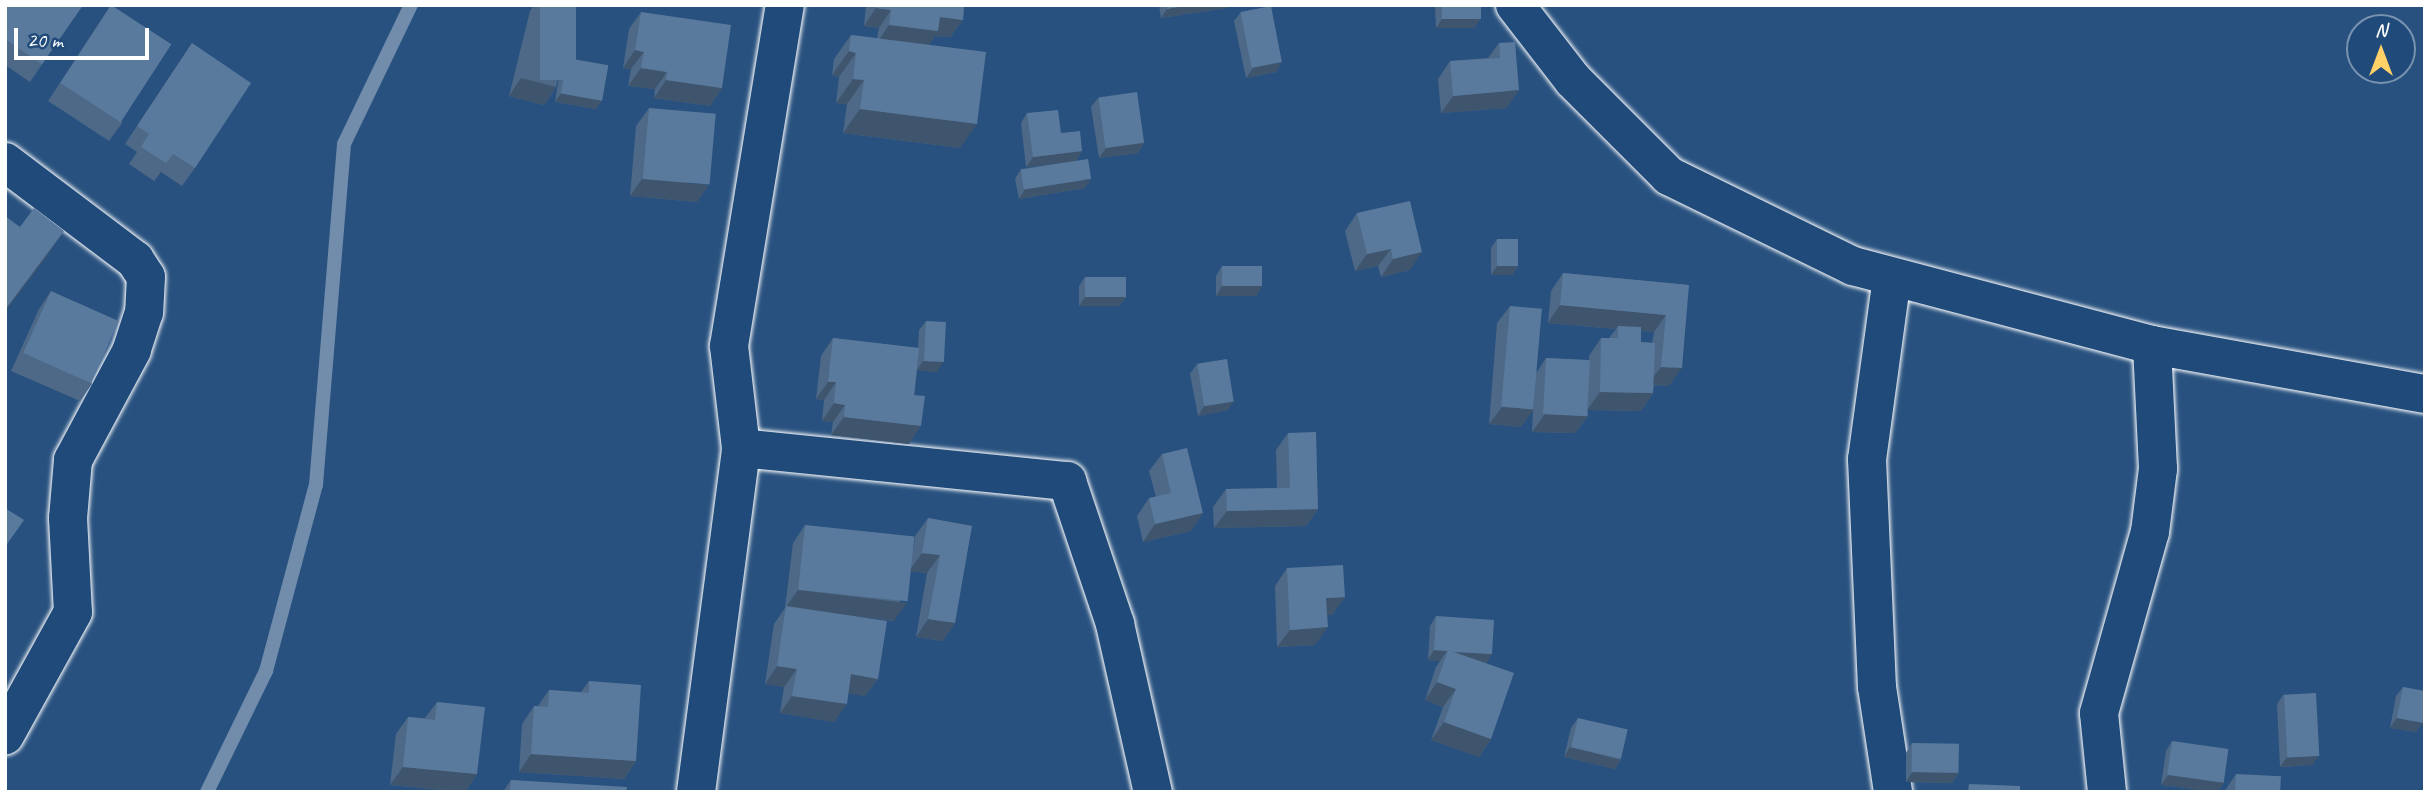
<!DOCTYPE html>
<html>
<head>
<meta charset="utf-8">
<style>
  body { margin:0 }
  #map { position:relative; width:2430px; height:797px; overflow:hidden; background:#28517f; font-family:Caveat,sans-serif }
  div>[style] { position:absolute }
  [style*='--x'] { left:calc(var(--x)*1px); top:calc(var(--y)*1px); width:calc(var(--w)*1px); rotate:calc(var(--a)*1deg) }
  .stream>* { height:14px; margin:-7px; padding:0 7px; transform-origin:7px; border-radius:7px; background:#718dab }
  .roads { filter:drop-shadow(0 0 2px #fff) drop-shadow(0 0 2px #fff) }
  .minor>* { height:38px; margin:-19px; padding:0 19px; transform-origin:19px; border-radius:19px; background:#1f4a7a }
  .wall>* { inset:0; background:#4d6987 }
  .shaded-wall>* { inset:0; background:#3f556e }
  .building>* { inset:0; background:#5a7a9d; transform-origin:0 0 }
  span { translate:-50% -50%; white-space:nowrap; text-align:center; line-height:1.15; -webkit-text-stroke:5px #1f4a7a; paint-order:stroke }
  .frame { position:absolute; inset:0; border:7px solid #fff; pointer-events:none }
  .north { position:absolute; left:2346px; top:14px; width:70px; height:70px; box-sizing:border-box; background:#1f4a7a; border:2px solid #7992af; border-radius:50%; rotate:0deg; font-size:19px; font-weight:700; line-height:28px; text-align:center; color:#fff }
  .north::after { content:''; display:block; margin:auto; width:24px; height:32px; background:#ffd166; clip-path:polygon(50% 0,100% 100%,50% 72%,0 100%) }
  .scale { position:absolute; left:14px; top:28px; width:135px; height:32px; box-sizing:border-box; border:4px solid #fff; border-top:0; padding-left:9px; font-size:21px; line-height:24px; white-space:nowrap; color:#fff; -webkit-text-stroke:5px #1f4a7a; paint-order:stroke }
</style>
</head>
<body>
<div id="map">
  <div class="stream">
    <div style="--x:207;--y:792;--w:135;--a:-64"></div>
    <div style="--x:266;--y:671;--w:193;--a:-75"></div>
    <div style="--x:316;--y:485;--w:342;--a:-85.3"></div>
    <div style="--x:344;--y:144;--w:154;--a:-64.3"></div>
  </div>
  <div class="roads">
    <div class="minor">
      <div style="--x:1515;--y:5;--w:95;--a:52.3"></div>
      <div style="--x:1573;--y:80;--w:136;--a:45"></div>
      <div style="--x:1669;--y:176;--w:205;--a:26.1"></div>
      <div style="--x:1853;--y:266;--w:309;--a:14.8"></div>
      <div style="--x:2152;--y:345;--w:277;--a:10.2"></div>
      <div style="--x:5;--y:162;--w:163;--a:37"></div>
      <div style="--x:135;--y:260;--w:20;--a:57"></div>
      <div style="--x:146;--y:277;--w:35;--a:93"></div>
      <div style="--x:144;--y:312;--w:40;--a:108"></div>
      <div style="--x:132;--y:350;--w:125;--a:118.2"></div>
      <div style="--x:73;--y:460;--w:58;--a:94.9"></div>
      <div style="--x:68;--y:518;--w:94;--a:87"></div>
      <div style="--x:73;--y:612;--w:141;--a:118.9"></div>
      <div style="--x:1892;--y:277;--w:184;--a:97.8"></div>
      <div style="--x:1867;--y:459;--w:228;--a:87.5"></div>
      <div style="--x:1877;--y:687;--w:106;--a:81.3"></div>
      <div style="--x:741;--y:448;--w:328;--a:5.8"></div>
      <div style="--x:1067;--y:481;--w:151;--a:71.4"></div>
      <div style="--x:1115;--y:624;--w:172;--a:77.3"></div>
      <div style="--x:696;--y:792;--w:347;--a:-82.5"></div>
      <div style="--x:741;--y:448;--w:103;--a:-96.7"></div>
      <div style="--x:729;--y:346;--w:346;--a:-80.7"></div>
      <div style="--x:2107;--y:792;--w:79;--a:-95.8"></div>
      <div style="--x:2099;--y:713;--w:188;--a:-74.3"></div>
      <div style="--x:2150;--y:532;--w:64;--a:-82.8"></div>
      <div style="--x:2158;--y:469;--w:124;--a:-92.8"></div>
    </div>
  </div>
  <div class="wall">
    <div style="clip-path:polygon(5px 5px,83px 5px,30px 82px,5px 65px)"></div>
    <div style="clip-path:polygon(111px 5px,122px 123px,109px 141px,48px 101px)"></div>
    <div style="clip-path:polygon(534px 5px,576px 5px,561px 67px,567px 58px,602px 100px,596px 109px,555px 102px,560px 70px,556px 87px,544px 105px,509px 96px,530px 11px)"></div>
    <div style="clip-path:polygon(866px 5px,964px 5px,963px 20px,950px 37px,935px 36px,928px 45px,960px 148px,843px 133px,847px 104px,836px 103px,839px 77px,832px 75px,834px 59px,851px 35px,877px 38px,879px 28px,864px 26px)"></div>
    <div style="clip-path:polygon(1159px 5px,1228px 5px,1227px 8px,1161px 18px)"></div>
    <div style="clip-path:polygon(1435px 5px,1481px 5px,1481px 18px,1474px 28px,1436px 28px)"></div>
    <div style="clip-path:polygon(641px 12px,722px 88px,710px 106px,654px 98px,655px 89px,628px 86px,631px 69px,623px 68px,629px 29px)"></div>
    <div style="clip-path:polygon(1241px 12px,1276px 72px,1246px 78px,1234px 21px)"></div>
    <div style="clip-path:polygon(192px 43px,195px 168px,182px 186px,161px 172px,154px 181px,129px 164px,137px 152px,125px 144px)"></div>
    <div style="clip-path:polygon(1499px 43px,1507px 108px,1441px 113px,1438px 79px,1450px 61px,1488px 58px)"></div>
    <div style="clip-path:polygon(1098px 98px,1144px 143px,1138px 153px,1099px 158px,1091px 107px)"></div>
    <div style="clip-path:polygon(649px 108px,697px 202px,630px 196px,636px 126px)"></div>
    <div style="clip-path:polygon(1027px 113px,1061px 133px,1082px 151px,1076px 161px,1085px 188px,1019px 199px,1015px 179px,1021px 169px,1072px 161px,1026px 167px,1021px 123px)"></div>
    <div style="clip-path:polygon(1357px 213px,1410px 270px,1381px 277px,1378px 266px,1355px 271px,1345px 231px)"></div>
    <div style="clip-path:polygon(1497px 239px,1518px 266px,1512px 275px,1491px 275px,1491px 248px)"></div>
    <div style="clip-path:polygon(1222px 266px,1262px 286px,1256px 296px,1216px 296px,1216px 276px)"></div>
    <div style="clip-path:polygon(evenodd,1563px 273px,1689px 285px,1669px 386px,1654px 385px,1653px 393px,1641px 411px,1588px 410px,1588px 416px,1575px 433px,1532px 432px,1533px 410px,1521px 427px,1489px 424px,1497px 323px,1510px 306px,1537px 372px,1546px 358px,1589px 360px,1589px 356px,1601px 338px,1609px 338px,1616px 329px,1548px 323px,1551px 291px,1563px 273px,1641px 331px,1654px 332px,1652px 343px,1641px 342px,1641px 331px)"></div>
    <div style="clip-path:polygon(1085px 277px,1126px 297px,1119px 306px,1079px 306px,1079px 286px)"></div>
    <div style="clip-path:polygon(51px 291px,92px 384px,80px 401px,11px 371px,39px 309px)"></div>
    <div style="clip-path:polygon(926px 321px,937px 372px,917px 370px,909px 444px,831px 435px,833px 422px,822px 421px,824px 400px,816px 399px,821px 356px,833px 338px,918px 348px,919px 330px)"></div>
    <div style="clip-path:polygon(1197px 364px,1228px 410px,1198px 416px,1190px 374px)"></div>
    <div style="clip-path:polygon(1288px 433px,1318px 509px,1306px 526px,1214px 528px,1213px 507px,1226px 489px,1277px 488px,1276px 450px)"></div>
    <div style="clip-path:polygon(1162px 454px,1191px 531px,1143px 542px,1137px 516px,1149px 498px,1156px 497px,1149px 471px)"></div>
    <div style="clip-path:polygon(928px 518px,972px 526px,943px 641px,916px 637px,927px 573px,910px 571px,894px 621px,856px 616px,878px 679px,865px 696px,848px 693px,834px 722px,780px 713px,784px 687px,765px 684px,774px 624px,785px 608px,793px 543px,805px 525px,913px 551px,915px 536px)"></div>
    <div style="clip-path:polygon(1287px 568px,1345px 597px,1332px 615px,1327px 615px,1315px 645px,1277px 647px,1275px 586px)"></div>
    <div style="clip-path:polygon(1436px 616px,1492px 654px,1486px 663px,1491px 739px,1479px 757px,1431px 740px,1443px 707px,1425px 700px,1436px 667px,1440px 661px,1428px 660px,1430px 626px)"></div>
    <div style="clip-path:polygon(589px 681px,636px 761px,624px 779px,519px 772px,522px 724px,534px 706px,538px 706px,549px 690px,581px 692px)"></div>
    <div style="clip-path:polygon(2403px 687px,2416px 732px,2390px 728px,2396px 696px)"></div>
    <div style="clip-path:polygon(2284px 694px,2312px 765px,2280px 767px,2277px 704px)"></div>
    <div style="clip-path:polygon(437px 702px,477px 774px,465px 792px,390px 785px,396px 734px,408px 717px,425px 718px)"></div>
    <div style="clip-path:polygon(1578px 718px,1621px 760px,1615px 769px,1564px 757px,1571px 728px)"></div>
    <div style="clip-path:polygon(2172px 741px,2224px 783px,2217px 792px,2161px 785px,2166px 751px)"></div>
    <div style="clip-path:polygon(1912px 743px,1959px 773px,1952px 783px,1906px 782px,1906px 753px)"></div>
    <div style="clip-path:polygon(2236px 774px,2280px 792px,2224px 792px)"></div>
    <div style="clip-path:polygon(511px 780px,626px 792px,503px 792px)"></div>
  </div>
  <div class="shaded-wall">
    <div style="clip-path:polygon(1189px 5px,1228px 5px,1227px 8px,1161px 18px,1167px 9px)"></div>
    <div style="clip-path:polygon(876px 8px,891px 10px,879px 28px,864px 26px)"></div>
    <div style="clip-path:polygon(940px 17px,963px 20px,950px 37px,935px 36px,926px 49px,877px 43px,889px 25px)"></div>
    <div style="clip-path:polygon(1481px 18px,1474px 28px,1436px 28px,1442px 19px)"></div>
    <div style="clip-path:polygon(635px 50px,644px 52px,631px 69px,623px 68px)"></div>
    <div style="clip-path:polygon(849px 51px,856px 53px,839px 77px,832px 75px)"></div>
    <div style="clip-path:polygon(1282px 62px,1276px 72px,1246px 78px,1253px 68px)"></div>
    <div style="clip-path:polygon(641px 68px,667px 72px,655px 89px,628px 86px)"></div>
    <div style="clip-path:polygon(521px 78px,556px 87px,544px 105px,509px 96px)"></div>
    <div style="clip-path:polygon(853px 79px,864px 80px,847px 104px,836px 103px)"></div>
    <div style="clip-path:polygon(666px 80px,722px 88px,710px 106px,654px 98px)"></div>
    <div style="clip-path:polygon(1519px 90px,1507px 108px,1441px 113px,1453px 96px)"></div>
    <div style="clip-path:polygon(561px 93px,602px 100px,596px 109px,555px 102px)"></div>
    <div style="clip-path:polygon(860px 109px,977px 124px,960px 148px,843px 133px)"></div>
    <div style="clip-path:polygon(1144px 143px,1138px 153px,1099px 158px,1106px 148px)"></div>
    <div style="clip-path:polygon(1082px 151px,1076px 161px,1026px 167px,1033px 157px)"></div>
    <div style="clip-path:polygon(642px 179px,709px 185px,697px 202px,630px 196px)"></div>
    <div style="clip-path:polygon(1091px 179px,1085px 188px,1019px 199px,1025px 189px)"></div>
    <div style="clip-path:polygon(64px 231px,48px 255px,5px 312px,5px 310px)"></div>
    <div style="clip-path:polygon(1391px 249px,1378px 266px,1355px 271px,1367px 254px)"></div>
    <div style="clip-path:polygon(1422px 252px,1410px 270px,1381px 277px,1393px 259px)"></div>
    <div style="clip-path:polygon(1497px 266px,1518px 266px,1512px 275px,1491px 275px)"></div>
    <div style="clip-path:polygon(1222px 286px,1262px 286px,1256px 296px,1216px 296px)"></div>
    <div style="clip-path:polygon(1085px 297px,1126px 297px,1119px 306px,1079px 306px)"></div>
    <div style="clip-path:polygon(1560px 305px,1666px 315px,1654px 332px,1618px 329px,1618px 326px,1616px 329px,1548px 323px)"></div>
    <div style="clip-path:polygon(923px 361px,943px 362px,937px 372px,917px 370px)"></div>
    <div style="clip-path:polygon(1661px 367px,1682px 368px,1669px 386px,1648px 384px)"></div>
    <div style="clip-path:polygon(828px 382px,836px 382px,824px 400px,816px 399px)"></div>
    <div style="clip-path:polygon(1600px 392px,1653px 393px,1641px 411px,1587px 410px)"></div>
    <div style="clip-path:polygon(1234px 401px,1228px 410px,1198px 416px,1204px 406px)"></div>
    <div style="clip-path:polygon(834px 403px,845px 405px,833px 422px,822px 421px)"></div>
    <div style="clip-path:polygon(1502px 407px,1534px 409px,1521px 427px,1489px 424px)"></div>
    <div style="clip-path:polygon(1545px 414px,1588px 416px,1575px 433px,1532px 432px)"></div>
    <div style="clip-path:polygon(844px 417px,921px 426px,909px 444px,831px 435px)"></div>
    <div style="clip-path:polygon(1318px 509px,1306px 526px,1214px 528px,1227px 511px)"></div>
    <div style="clip-path:polygon(1203px 513px,1191px 531px,1143px 542px,1155px 524px)"></div>
    <div style="clip-path:polygon(922px 553px,940px 555px,927px 573px,909px 571px)"></div>
    <div style="clip-path:polygon(798px 590px,907px 603px,894px 621px,785px 608px)"></div>
    <div style="clip-path:polygon(1345px 597px,1332px 615px,1314px 615px,1326px 598px)"></div>
    <div style="clip-path:polygon(928px 619px,955px 623px,943px 641px,916px 637px)"></div>
    <div style="clip-path:polygon(1328px 627px,1315px 645px,1277px 647px,1290px 630px)"></div>
    <div style="clip-path:polygon(1434px 650px,1447px 651px,1440px 661px,1428px 660px)"></div>
    <div style="clip-path:polygon(1448px 651px,1492px 654px,1486px 664px)"></div>
    <div style="clip-path:polygon(777px 666px,797px 669px,784px 687px,765px 684px)"></div>
    <div style="clip-path:polygon(851px 674px,878px 679px,865px 696px,839px 692px)"></div>
    <div style="clip-path:polygon(1437px 682px,1456px 689px,1443px 707px,1425px 700px)"></div>
    <div style="clip-path:polygon(792px 696px,847px 704px,834px 722px,780px 713px)"></div>
    <div style="clip-path:polygon(2397px 718px,2423px 723px,2416px 732px,2390px 728px)"></div>
    <div style="clip-path:polygon(1444px 722px,1491px 739px,1479px 757px,1431px 740px)"></div>
    <div style="clip-path:polygon(1570px 747px,1621px 760px,1615px 769px,1564px 757px)"></div>
    <div style="clip-path:polygon(531px 754px,636px 761px,624px 779px,519px 772px)"></div>
    <div style="clip-path:polygon(2319px 756px,2312px 765px,2280px 767px,2287px 757px)"></div>
    <div style="clip-path:polygon(403px 767px,477px 774px,465px 792px,390px 785px)"></div>
    <div style="clip-path:polygon(1912px 772px,1959px 773px,1952px 783px,1906px 782px)"></div>
    <div style="clip-path:polygon(2168px 775px,2224px 783px,2217px 792px,2161px 785px)"></div>
  </div>
  <div class="building">
    <div style="clip-path:polygon(6px 5px,83px 5px,42px 64px,5px 39px)"></div>
    <div style="left:111px;top:5px;width:72px;height:93px;rotate:33deg"></div>
    <div style="left:540px;top:5px;width:36px;height:75px"></div>
    <div style="clip-path:polygon(877px 5px,964px 5px,963px 20px,940px 17px,938px 31px,889px 25px,891px 10px,876px 8px)"></div>
    <div style="clip-path:polygon(1167px 5px,1189px 5px,1167px 9px)"></div>
    <div style="left:1442px;top:5px;width:39px;height:14px"></div>
    <div style="left:1271px;top:6px;width:57px;height:31px;rotate:79deg"></div>
    <div style="clip-path:polygon(641px 12px,731px 25px,722px 88px,666px 80px,667px 72px,641px 68px,644px 52px,635px 50px)"></div>
    <div style="clip-path:polygon(851px 35px,986px 52px,977px 124px,860px 109px,864px 80px,853px 79px,856px 53px,849px 51px)"></div>
    <div style="clip-path:polygon(1515px 42px,1519px 90px,1453px 96px,1450px 61px,1500px 58px,1499px 43px)"></div>
    <div style="clip-path:polygon(192px 43px,251px 83px,195px 168px,173px 154px,166px 163px,141px 147px,149px 134px,137px 126px)"></div>
    <div style="left:567px;top:58px;width:42px;height:36px;rotate:10deg"></div>
    <div style="left:1137px;top:92px;width:51px;height:39px;rotate:82deg"></div>
    <div style="left:649px;top:108px;width:67px;height:71px;rotate:5deg"></div>
    <div style="clip-path:polygon(1058px 110px,1061px 133px,1080px 131px,1082px 151px,1033px 157px,1027px 113px)"></div>
    <div style="left:1088px;top:159px;width:20px;height:68px;rotate:81deg"></div>
    <div style="clip-path:polygon(1410px 201px,1422px 252px,1393px 259px,1391px 249px,1367px 254px,1357px 213px)"></div>
    <div style="clip-path:polygon(34px 208px,64px 231px,5px 310px,5px 216px,20px 227px)"></div>
    <div style="left:1497px;top:239px;width:21px;height:27px"></div>
    <div style="left:1222px;top:266px;width:40px;height:20px"></div>
    <div style="clip-path:polygon(1563px 273px,1689px 285px,1682px 368px,1661px 367px,1666px 315px,1560px 305px)"></div>
    <div style="left:1085px;top:277px;width:41px;height:20px"></div>
    <div style="left:51px;top:291px;width:74px;height:68px;rotate:24deg"></div>
    <div style="left:1510px;top:306px;width:32px;height:101px;rotate:5deg"></div>
    <div style="left:926px;top:321px;width:20px;height:40px;rotate:3deg"></div>
    <div style="clip-path:polygon(1618px 326px,1641px 327px,1641px 342px,1655px 343px,1653px 393px,1600px 392px,1601px 338px,1618px 338px)"></div>
    <div style="clip-path:polygon(833px 338px,919px 348px,914px 395px,925px 396px,921px 426px,844px 417px,845px 405px,834px 403px,836px 382px,828px 382px)"></div>
    <div style="left:1546px;top:358px;width:44px;height:56px;rotate:3deg"></div>
    <div style="left:1227px;top:359px;width:43px;height:30px;rotate:81deg"></div>
    <div style="clip-path:polygon(1316px 432px,1318px 509px,1227px 511px,1226px 489px,1290px 488px,1288px 433px)"></div>
    <div style="clip-path:polygon(1187px 448px,1203px 513px,1155px 524px,1149px 498px,1171px 493px,1162px 454px)"></div>
    <div style="clip-path:polygon(5px 508px,24px 520px,5px 547px)"></div>
    <div style="clip-path:polygon(928px 518px,972px 526px,955px 623px,928px 619px,940px 555px,922px 553px)"></div>
    <div style="left:805px;top:525px;width:110px;height:65px;rotate:6deg"></div>
    <div style="clip-path:polygon(1343px 565px,1345px 597px,1326px 598px,1328px 627px,1290px 630px,1287px 568px)"></div>
    <div style="clip-path:polygon(786px 606px,887px 621px,878px 679px,851px 674px,847px 704px,792px 696px,797px 669px,777px 666px)"></div>
    <div style="clip-path:polygon(1436px 616px,1494px 620px,1492px 654px,1454px 652px,1448px 650px,1448px 651px,1434px 650px)"></div>
    <div style="clip-path:polygon(1448px 650px,1514px 673px,1491px 739px,1444px 722px,1456px 689px,1437px 682px)"></div>
    <div style="clip-path:polygon(589px 681px,641px 685px,636px 761px,531px 754px,534px 706px,548px 707px,549px 690px,589px 693px)"></div>
    <div style="clip-path:polygon(2403px 687px,2425px 691px,2425px 712px,2423px 723px,2397px 718px)"></div>
    <div style="left:2316px;top:693px;width:63px;height:32px;rotate:87deg"></div>
    <div style="clip-path:polygon(437px 702px,485px 707px,477px 774px,403px 767px,408px 717px,435px 720px)"></div>
    <div style="left:1578px;top:718px;width:51px;height:30px;rotate:13deg"></div>
    <div style="left:2172px;top:741px;width:57px;height:34px;rotate:8deg"></div>
    <div style="left:1912px;top:743px;width:47px;height:29px;rotate:1deg"></div>
    <div style="left:2236px;top:774px;width:45px;height:18px;rotate:3deg"></div>
    <div style="clip-path:polygon(511px 780px,627px 787px,626px 792px,510px 792px)"></div>
    <div style="clip-path:polygon(1969px 784px,2020px 786px,2020px 792px,1968px 792px)"></div>
  </div>
  <div class="frame"></div>
  <div class="north">N</div>
  <div class="scale">20 m</div>
</div>
</body>
</html>
